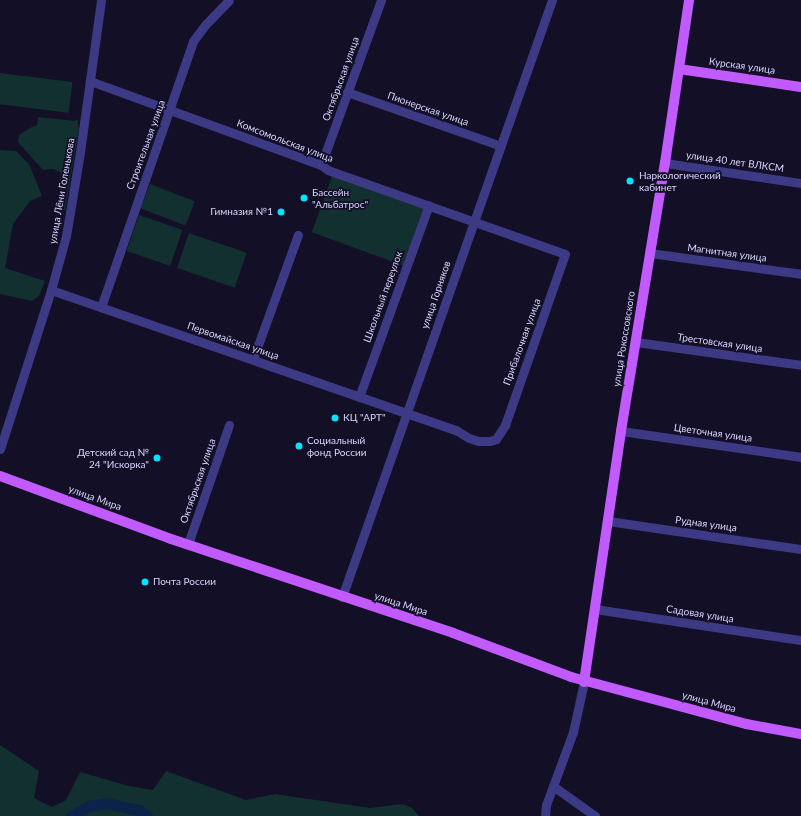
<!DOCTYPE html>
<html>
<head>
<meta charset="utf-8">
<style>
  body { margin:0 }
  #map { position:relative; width:801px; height:816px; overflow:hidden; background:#130f26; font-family:Lato,sans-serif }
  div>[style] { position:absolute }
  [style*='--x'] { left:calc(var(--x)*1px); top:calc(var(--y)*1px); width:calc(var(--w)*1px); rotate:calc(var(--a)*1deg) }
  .green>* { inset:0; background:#12302f; transform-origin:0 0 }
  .river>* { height:11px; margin:-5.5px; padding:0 5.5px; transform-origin:5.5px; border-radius:5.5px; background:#0c2248 }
  .minor>* { height:9px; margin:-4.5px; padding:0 4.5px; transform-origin:4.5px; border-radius:4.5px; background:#3d3a85 }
  .major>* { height:10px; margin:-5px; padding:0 5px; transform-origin:5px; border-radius:5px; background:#c25bff }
  .dots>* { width:11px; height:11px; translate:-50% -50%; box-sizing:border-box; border:2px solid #130f26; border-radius:50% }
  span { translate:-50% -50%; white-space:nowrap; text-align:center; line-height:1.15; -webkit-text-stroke:3.5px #130f26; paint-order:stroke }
  .street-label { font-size:10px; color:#d9d4ff }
  .poi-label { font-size:10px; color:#d9d4ff }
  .left { translate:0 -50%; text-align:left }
  .right { translate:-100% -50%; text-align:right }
</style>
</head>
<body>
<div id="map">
  <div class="green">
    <div style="left:0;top:73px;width:73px;height:31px;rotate:7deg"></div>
    <div style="clip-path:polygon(38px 117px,75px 121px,77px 119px,79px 128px,65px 210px,62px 210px,58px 200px,61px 173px,53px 169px,43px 170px,18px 142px,19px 135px,30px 128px,37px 125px)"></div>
    <div style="clip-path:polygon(0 150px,16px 151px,29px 164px,42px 196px,30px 201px,13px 224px,5px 268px,45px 281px,39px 296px,32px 301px,0 294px)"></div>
    <div style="left:333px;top:174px;width:97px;height:62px;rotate:20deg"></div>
    <div style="left:150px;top:184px;width:48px;height:26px;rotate:21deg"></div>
    <div style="left:139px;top:215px;width:46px;height:38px;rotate:19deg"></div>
    <div style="left:189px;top:233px;width:61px;height:37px;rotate:19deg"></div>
    <div style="clip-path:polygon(0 745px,39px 771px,34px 798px,52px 807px,66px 800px,80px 772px,129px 786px,153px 790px,166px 771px,246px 800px,275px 794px,370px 808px,402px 804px,412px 808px,419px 816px,0 816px)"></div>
  </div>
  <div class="river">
    <div style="--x:71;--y:816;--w:21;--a:-29"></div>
    <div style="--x:89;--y:806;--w:17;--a:-10"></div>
    <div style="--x:106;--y:803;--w:34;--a:12"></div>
    <div style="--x:139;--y:810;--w:10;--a:37"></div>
  </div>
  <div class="minor">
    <div style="--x:347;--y:92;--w:163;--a:19.3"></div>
    <div style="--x:665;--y:163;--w:137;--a:8.4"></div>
    <div style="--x:321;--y:165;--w:176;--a:-70"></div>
    <div style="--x:650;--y:253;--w:152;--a:7.9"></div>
    <div style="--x:51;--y:290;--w:429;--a:19.1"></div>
    <div style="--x:456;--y:430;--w:15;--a:32"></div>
    <div style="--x:469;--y:438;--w:9;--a:18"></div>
    <div style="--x:478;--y:441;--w:12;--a:0"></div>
    <div style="--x:490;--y:441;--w:6;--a:-18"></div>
    <div style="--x:496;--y:439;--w:17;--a:-57"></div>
    <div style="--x:505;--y:425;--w:181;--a:-70.7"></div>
    <div style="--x:565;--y:254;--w:251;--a:-160.5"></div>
    <div style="--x:328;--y:170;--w:9;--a:-144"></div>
    <div style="--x:321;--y:165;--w:246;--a:-160"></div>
    <div style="--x:101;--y:307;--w:281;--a:-70.9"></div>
    <div style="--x:193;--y:41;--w:21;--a:-53"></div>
    <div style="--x:206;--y:24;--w:33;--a:-46"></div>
    <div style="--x:636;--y:342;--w:167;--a:7.9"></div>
    <div style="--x:253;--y:359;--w:132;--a:-70.1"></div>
    <div style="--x:359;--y:397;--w:204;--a:-70"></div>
    <div style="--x:621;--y:431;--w:182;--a:8.2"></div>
    <div style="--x:0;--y:449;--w:167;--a:-72.2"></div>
    <div style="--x:51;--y:290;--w:56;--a:-74.5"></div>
    <div style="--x:66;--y:236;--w:85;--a:-80.5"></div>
    <div style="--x:80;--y:152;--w:153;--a:-82.1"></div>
    <div style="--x:608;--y:521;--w:195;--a:8.3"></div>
    <div style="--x:188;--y:544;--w:126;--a:-71"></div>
    <div style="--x:342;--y:597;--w:633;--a:-70.62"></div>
    <div style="--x:595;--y:609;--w:208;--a:8.6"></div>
    <div style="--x:553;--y:786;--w:52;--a:35.5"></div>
    <div style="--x:545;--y:816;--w:11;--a:-85"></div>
    <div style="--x:546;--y:805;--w:78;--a:-69.7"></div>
    <div style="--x:573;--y:732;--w:51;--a:-77.6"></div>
  </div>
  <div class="major">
    <div style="--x:679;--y:69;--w:123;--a:8.4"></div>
    <div style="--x:0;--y:476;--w:182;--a:20.2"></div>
    <div style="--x:171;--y:539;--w:297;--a:18.4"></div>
    <div style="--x:453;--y:633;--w:126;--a:20.4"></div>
    <div style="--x:571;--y:677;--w:181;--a:15"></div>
    <div style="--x:746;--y:724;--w:56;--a:10.3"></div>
    <div style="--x:584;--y:682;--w:254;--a:-81.6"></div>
    <div style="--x:621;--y:431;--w:272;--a:-80.7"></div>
    <div style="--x:665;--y:163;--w:165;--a:-81.6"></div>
  </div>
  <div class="dots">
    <div style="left:630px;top:181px;background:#00e5ff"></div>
    <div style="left:304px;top:198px;background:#00e5ff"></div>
    <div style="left:281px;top:212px;background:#00e5ff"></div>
    <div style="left:335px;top:418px;background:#00e5ff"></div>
    <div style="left:299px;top:446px;background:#00e5ff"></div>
    <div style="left:157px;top:458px;background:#00e5ff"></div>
    <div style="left:145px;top:582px;background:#00e5ff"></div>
  </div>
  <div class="street-label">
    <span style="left:742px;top:66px;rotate:8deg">Курская улица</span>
    <span style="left:341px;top:79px;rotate:-70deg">Октябрьская улица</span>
    <span style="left:428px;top:109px;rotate:19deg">Пионерская улица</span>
    <span style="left:285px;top:141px;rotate:21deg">Комсомольская улица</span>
    <span style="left:146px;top:145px;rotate:-70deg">Строительная улица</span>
    <span style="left:735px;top:162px;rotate:8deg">улица 40 лет ВЛКСМ</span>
    <span style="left:62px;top:191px;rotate:-80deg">улица Лёни Голенькова</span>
    <span style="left:727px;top:253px;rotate:8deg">Магнитная улица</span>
    <span style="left:436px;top:295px;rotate:-71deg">улица Горняков</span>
    <span style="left:383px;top:297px;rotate:-70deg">Школьный переулок</span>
    <span style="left:624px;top:339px;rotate:-81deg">улица Рокоссовского</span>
    <span style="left:233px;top:341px;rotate:19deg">Первомайская улица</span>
    <span style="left:522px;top:342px;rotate:-70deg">Прибалочная улица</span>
    <span style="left:720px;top:343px;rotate:8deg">Трестовская улица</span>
    <span style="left:713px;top:433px;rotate:8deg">Цветочная улица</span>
    <span style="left:198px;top:481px;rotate:-71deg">Октябрьская улица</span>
    <span style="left:95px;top:498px;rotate:20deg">улица Мира</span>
    <span style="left:706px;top:524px;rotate:8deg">Рудная улица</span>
    <span style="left:401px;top:604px;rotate:18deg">улица Мира</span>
    <span style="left:700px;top:614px;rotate:9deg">Садовая улица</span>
    <span style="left:709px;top:702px;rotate:15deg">улица Мира</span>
  </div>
  <div class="poi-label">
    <span class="left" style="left:639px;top:181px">Наркологический<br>кабинет</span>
    <span class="left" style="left:312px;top:198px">Бассейн<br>"Альбатрос"</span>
    <span class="right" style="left:273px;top:212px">Гимназия №1</span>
    <span class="left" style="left:343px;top:418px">КЦ "АРТ"</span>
    <span class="left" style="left:307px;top:446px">Социальный<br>фонд России</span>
    <span class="right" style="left:149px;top:458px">Детский сад №<br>24 "Искорка"</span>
    <span class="left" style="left:153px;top:582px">Почта России</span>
  </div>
</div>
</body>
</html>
